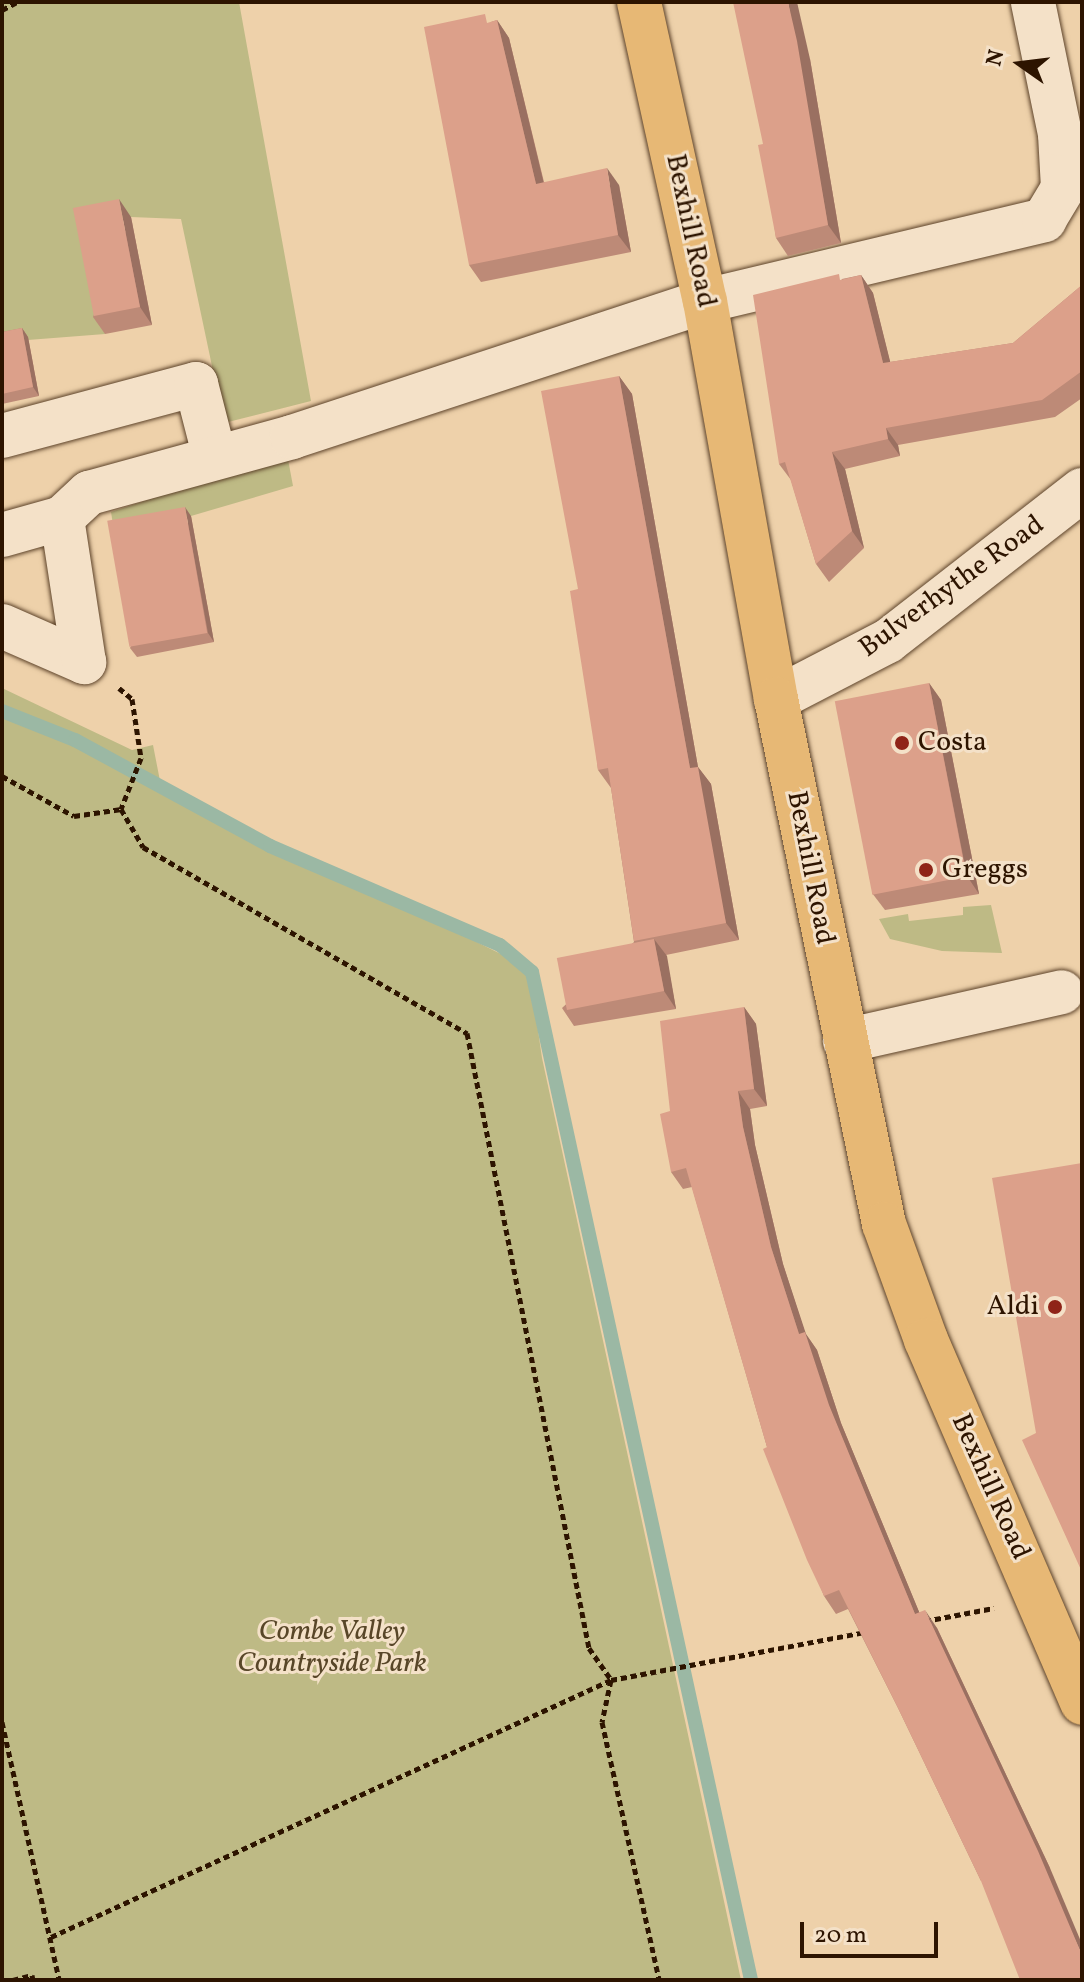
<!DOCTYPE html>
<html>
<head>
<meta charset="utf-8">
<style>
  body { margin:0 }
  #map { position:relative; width:1084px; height:1982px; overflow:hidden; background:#eed1aa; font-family:Vollkorn,serif }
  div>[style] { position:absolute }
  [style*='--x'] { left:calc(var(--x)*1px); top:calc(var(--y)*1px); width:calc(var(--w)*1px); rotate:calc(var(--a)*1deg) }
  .green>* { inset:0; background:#beba85 }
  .stream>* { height:14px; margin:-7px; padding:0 7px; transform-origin:7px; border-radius:7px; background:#9bb8a4 }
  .path>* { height:5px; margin-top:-2.5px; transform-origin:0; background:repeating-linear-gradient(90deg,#2d1400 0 6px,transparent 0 10px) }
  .roads { filter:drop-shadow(0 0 2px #5d432a) drop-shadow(0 0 2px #5d432a) }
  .minor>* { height:44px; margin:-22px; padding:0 22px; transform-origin:22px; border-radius:22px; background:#f4e1c8 }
  .highway>* { height:44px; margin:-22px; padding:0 22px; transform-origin:22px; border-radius:22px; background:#e7b875 }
  .wall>* { inset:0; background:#bd8a77 }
  .shaded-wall>* { inset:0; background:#9a7061 }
  .building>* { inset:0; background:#dca08a; transform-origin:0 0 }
  .dots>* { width:22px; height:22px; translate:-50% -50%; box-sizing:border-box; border:4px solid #f4e1c8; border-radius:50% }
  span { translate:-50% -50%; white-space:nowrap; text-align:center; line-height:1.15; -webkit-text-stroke:6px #f4e1c8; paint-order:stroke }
  .street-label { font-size:28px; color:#2d1400 }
  .poi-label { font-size:28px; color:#2d1400 }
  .left { translate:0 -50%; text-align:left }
  .right { translate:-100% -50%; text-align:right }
  .park-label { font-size:28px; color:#584628; font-style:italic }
  .frame { position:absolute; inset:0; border:4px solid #2d1400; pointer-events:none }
  .north { position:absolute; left:980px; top:24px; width:80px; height:80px; -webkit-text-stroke:6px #f4e1c8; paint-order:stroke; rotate:284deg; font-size:22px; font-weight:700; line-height:32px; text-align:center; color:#2d1400 }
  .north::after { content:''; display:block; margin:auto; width:28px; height:36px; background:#2d1400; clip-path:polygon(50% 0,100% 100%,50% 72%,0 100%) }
  .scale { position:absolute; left:800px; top:1922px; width:138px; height:36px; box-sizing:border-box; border:4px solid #2d1400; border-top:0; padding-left:10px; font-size:24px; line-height:28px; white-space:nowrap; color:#2d1400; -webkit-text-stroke:6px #f4e1c8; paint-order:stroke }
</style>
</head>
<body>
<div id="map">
  <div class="green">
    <div style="clip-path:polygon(2px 2px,239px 2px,311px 401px,224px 423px,181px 219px,131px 217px,85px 226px,105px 334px,2px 342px)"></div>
    <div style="clip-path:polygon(287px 454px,293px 486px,191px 516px,114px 531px,111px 512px)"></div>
    <div style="clip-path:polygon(2px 688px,132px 750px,153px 745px,161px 786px,529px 968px,542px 1058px,741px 1980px,2px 1980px)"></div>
    <div style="clip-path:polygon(991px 905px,1002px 953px,942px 951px,890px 939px,879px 919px,908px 914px,909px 921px,963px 915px,963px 907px)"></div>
  </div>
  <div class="stream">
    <div style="--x:2;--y:711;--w:79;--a:21.7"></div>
    <div style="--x:75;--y:740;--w:222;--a:28.5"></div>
    <div style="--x:270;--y:846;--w:250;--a:23.3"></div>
    <div style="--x:500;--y:945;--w:42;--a:40.2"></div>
    <div style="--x:532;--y:972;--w:1032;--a:77.74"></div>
  </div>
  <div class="path">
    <div style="--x:2;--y:10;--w:17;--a:-28"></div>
    <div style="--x:119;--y:688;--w:17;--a:40"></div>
    <div style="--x:132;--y:699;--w:60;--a:81.3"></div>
    <div style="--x:141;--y:758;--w:55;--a:111.4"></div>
    <div style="--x:2;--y:776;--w:82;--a:29.1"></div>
    <div style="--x:74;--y:816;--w:48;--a:-8.5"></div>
    <div style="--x:121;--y:809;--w:44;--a:59.9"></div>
    <div style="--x:143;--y:847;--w:374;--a:29.9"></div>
    <div style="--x:467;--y:1033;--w:627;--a:78.78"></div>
    <div style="--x:589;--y:1648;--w:39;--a:55"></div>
    <div style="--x:611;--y:1680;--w:43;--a:102.1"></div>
    <div style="--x:602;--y:1722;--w:264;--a:77.5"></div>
    <div style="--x:925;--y:1621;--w:70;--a:-10.7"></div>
    <div style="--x:2;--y:1722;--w:264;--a:77.5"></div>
    <div style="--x:51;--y:1937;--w:616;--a:-24.65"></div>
    <div style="--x:611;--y:1680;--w:258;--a:-10.7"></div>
    <div style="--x:13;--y:1980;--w:20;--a:-15"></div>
    <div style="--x:32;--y:1975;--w:5;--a:79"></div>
  </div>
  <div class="roads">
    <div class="minor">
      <div style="--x:2;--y:436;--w:201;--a:-15"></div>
      <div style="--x:196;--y:384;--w:76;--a:75.6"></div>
      <div style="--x:2;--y:535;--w:62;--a:-15.8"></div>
      <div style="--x:62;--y:518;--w:37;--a:-43"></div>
      <div style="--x:89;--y:493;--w:211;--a:-15.4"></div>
      <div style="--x:292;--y:437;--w:435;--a:-18.2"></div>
      <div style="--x:705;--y:301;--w:349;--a:-13.4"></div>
      <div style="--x:1044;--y:220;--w:37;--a:-59"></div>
      <div style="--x:1063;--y:188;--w:54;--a:-93.2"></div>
      <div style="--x:1060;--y:134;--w:135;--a:-101.6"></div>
      <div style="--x:2;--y:626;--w:90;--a:23.7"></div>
      <div style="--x:84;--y:662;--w:146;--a:-98.7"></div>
      <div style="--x:776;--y:699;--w:126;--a:-27.4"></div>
      <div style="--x:888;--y:641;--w:246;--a:-37.9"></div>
      <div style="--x:845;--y:1041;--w:222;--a:-12.7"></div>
    </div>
    <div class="highway">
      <div style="--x:639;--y:2;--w:306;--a:77.6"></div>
      <div style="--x:705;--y:301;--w:404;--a:79.9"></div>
      <div style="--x:776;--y:699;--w:536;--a:78.38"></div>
      <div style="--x:884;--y:1224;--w:123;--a:70.1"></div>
      <div style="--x:926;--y:1340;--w:395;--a:66.7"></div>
    </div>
  </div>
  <div class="wall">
    <div style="clip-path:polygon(497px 20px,509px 38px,544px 182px,619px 185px,631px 252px,481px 282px,469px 265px,491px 22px)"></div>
    <div style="clip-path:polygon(810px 59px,841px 243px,788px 256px,776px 238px,763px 144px)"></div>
    <div style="clip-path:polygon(131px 217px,152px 325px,105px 334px,93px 317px)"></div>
    <div style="clip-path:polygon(861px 275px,873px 293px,890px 362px,1013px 343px,1082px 285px,1082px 398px,1055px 417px,898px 445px,900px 456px,845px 469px,864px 548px,829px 582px,816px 564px,791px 480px,779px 464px,842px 279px)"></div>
    <div style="clip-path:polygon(22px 328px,28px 337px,39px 396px,2px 404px,2px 332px)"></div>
    <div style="clip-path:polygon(619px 376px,632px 394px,698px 767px,711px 784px,739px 940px,666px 955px,676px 1009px,574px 1026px,562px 1008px,634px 942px,611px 788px,598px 770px,578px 589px)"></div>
    <div style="clip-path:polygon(191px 516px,214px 642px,137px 657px,130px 648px)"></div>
    <div style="clip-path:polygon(929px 683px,941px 700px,979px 894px,885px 910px,872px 893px)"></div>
    <div style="clip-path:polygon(744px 1007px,756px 1024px,767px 1106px,750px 1109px,755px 1145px,783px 1264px,805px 1333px,817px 1350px,841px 1423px,919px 1612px,937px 1628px,1050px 1868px,981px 1881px,898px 1708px,848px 1609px,836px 1614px,824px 1596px,767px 1447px,692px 1187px,683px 1189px,671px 1172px,670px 1111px)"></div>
  </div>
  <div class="shaded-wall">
    <div style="clip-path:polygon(788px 2px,797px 2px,810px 59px,841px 243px,828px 225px)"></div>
    <div style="clip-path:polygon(497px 20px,509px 38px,548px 201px,536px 184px)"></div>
    <div style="clip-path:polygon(607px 168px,619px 185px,631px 252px,618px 235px)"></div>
    <div style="clip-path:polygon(119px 199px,131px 217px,152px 325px,140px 307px)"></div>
    <div style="clip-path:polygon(861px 275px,873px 293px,895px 381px,883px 363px)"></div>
    <div style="clip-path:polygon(22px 328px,28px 337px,39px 396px,33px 387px)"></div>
    <div style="clip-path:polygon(619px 376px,632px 394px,698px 767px,711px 784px,739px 940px,726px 923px,690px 768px)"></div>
    <div style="clip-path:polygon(886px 428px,898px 445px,900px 456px,888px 439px)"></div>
    <div style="clip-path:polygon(832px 452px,845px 469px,864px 548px,852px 531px)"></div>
    <div style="clip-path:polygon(185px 507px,191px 516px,214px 642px,208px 633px)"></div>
    <div style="clip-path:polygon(929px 683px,941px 700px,979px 894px,967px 876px)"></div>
    <div style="clip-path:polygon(654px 939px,667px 956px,676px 1009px,664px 991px)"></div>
    <div style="clip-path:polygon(744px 1007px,756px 1024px,767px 1106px,754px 1089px)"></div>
    <div style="clip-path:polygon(738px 1091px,750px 1109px,755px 1145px,783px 1264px,806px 1334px,817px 1350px,841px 1423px,927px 1631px,915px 1614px,799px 1334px,771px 1247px,743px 1127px)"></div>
    <div style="clip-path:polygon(925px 1610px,937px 1628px,1050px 1868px,1082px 1944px,1082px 1955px)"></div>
  </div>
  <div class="building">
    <div style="clip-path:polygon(733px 2px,788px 2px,797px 41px,828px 225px,776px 238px,758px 145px,763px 144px)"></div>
    <div style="clip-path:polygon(485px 14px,487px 23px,497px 20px,536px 184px,607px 168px,618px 235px,469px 265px,424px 27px)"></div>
    <div style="left:119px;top:199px;width:110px;height:47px;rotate:79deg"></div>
    <div style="clip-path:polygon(839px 274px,840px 280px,861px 275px,883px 363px,1013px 343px,1082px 285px,1082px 371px,1042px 400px,886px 428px,888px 439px,832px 452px,852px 531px,816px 564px,785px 462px,779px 464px,753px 295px)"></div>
    <div style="clip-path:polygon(22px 328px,33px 387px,2px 394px,2px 332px)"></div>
    <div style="clip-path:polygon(619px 376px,690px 768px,698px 767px,726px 923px,634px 941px,608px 768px,598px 770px,570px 591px,578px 589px,541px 391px)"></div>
    <div style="left:185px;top:507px;width:128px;height:79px;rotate:80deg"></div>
    <div style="left:929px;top:683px;width:197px;height:96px;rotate:79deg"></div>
    <div style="left:654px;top:939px;width:53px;height:99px;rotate:79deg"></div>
    <div style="clip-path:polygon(744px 1007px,754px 1089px,738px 1091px,743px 1127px,771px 1247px,799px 1334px,805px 1332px,829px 1405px,915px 1614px,925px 1610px,1038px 1851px,1082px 1955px,1082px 1980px,1020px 1980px,981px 1881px,898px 1708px,839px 1590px,824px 1596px,807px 1560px,763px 1449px,767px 1447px,686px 1168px,671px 1172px,660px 1114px,670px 1111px,660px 1021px)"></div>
    <div style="clip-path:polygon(1082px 1163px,1082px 1572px,1022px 1440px,1036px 1433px,992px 1178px)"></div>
  </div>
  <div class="dots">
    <div style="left:902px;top:743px;background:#8f2418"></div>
    <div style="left:926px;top:870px;background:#8f2418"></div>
    <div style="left:1055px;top:1307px;background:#8f2418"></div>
  </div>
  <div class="street-label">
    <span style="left:690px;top:231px;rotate:78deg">Bexhill Road</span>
    <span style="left:952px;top:587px;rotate:-36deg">Bulverhythe Road</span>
    <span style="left:810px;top:868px;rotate:79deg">Bexhill Road</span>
    <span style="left:990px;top:1487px;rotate:66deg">Bexhill Road</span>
  </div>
  <div class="poi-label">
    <span class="left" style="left:918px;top:743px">Costa</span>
    <span class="left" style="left:942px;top:870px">Greggs</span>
    <span class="right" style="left:1039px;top:1307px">Aldi</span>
  </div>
  <div class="park-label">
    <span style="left:332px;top:1648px">Combe Valley<br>Countryside Park</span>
  </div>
  <div class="frame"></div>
  <div class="north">N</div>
  <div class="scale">20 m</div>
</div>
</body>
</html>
